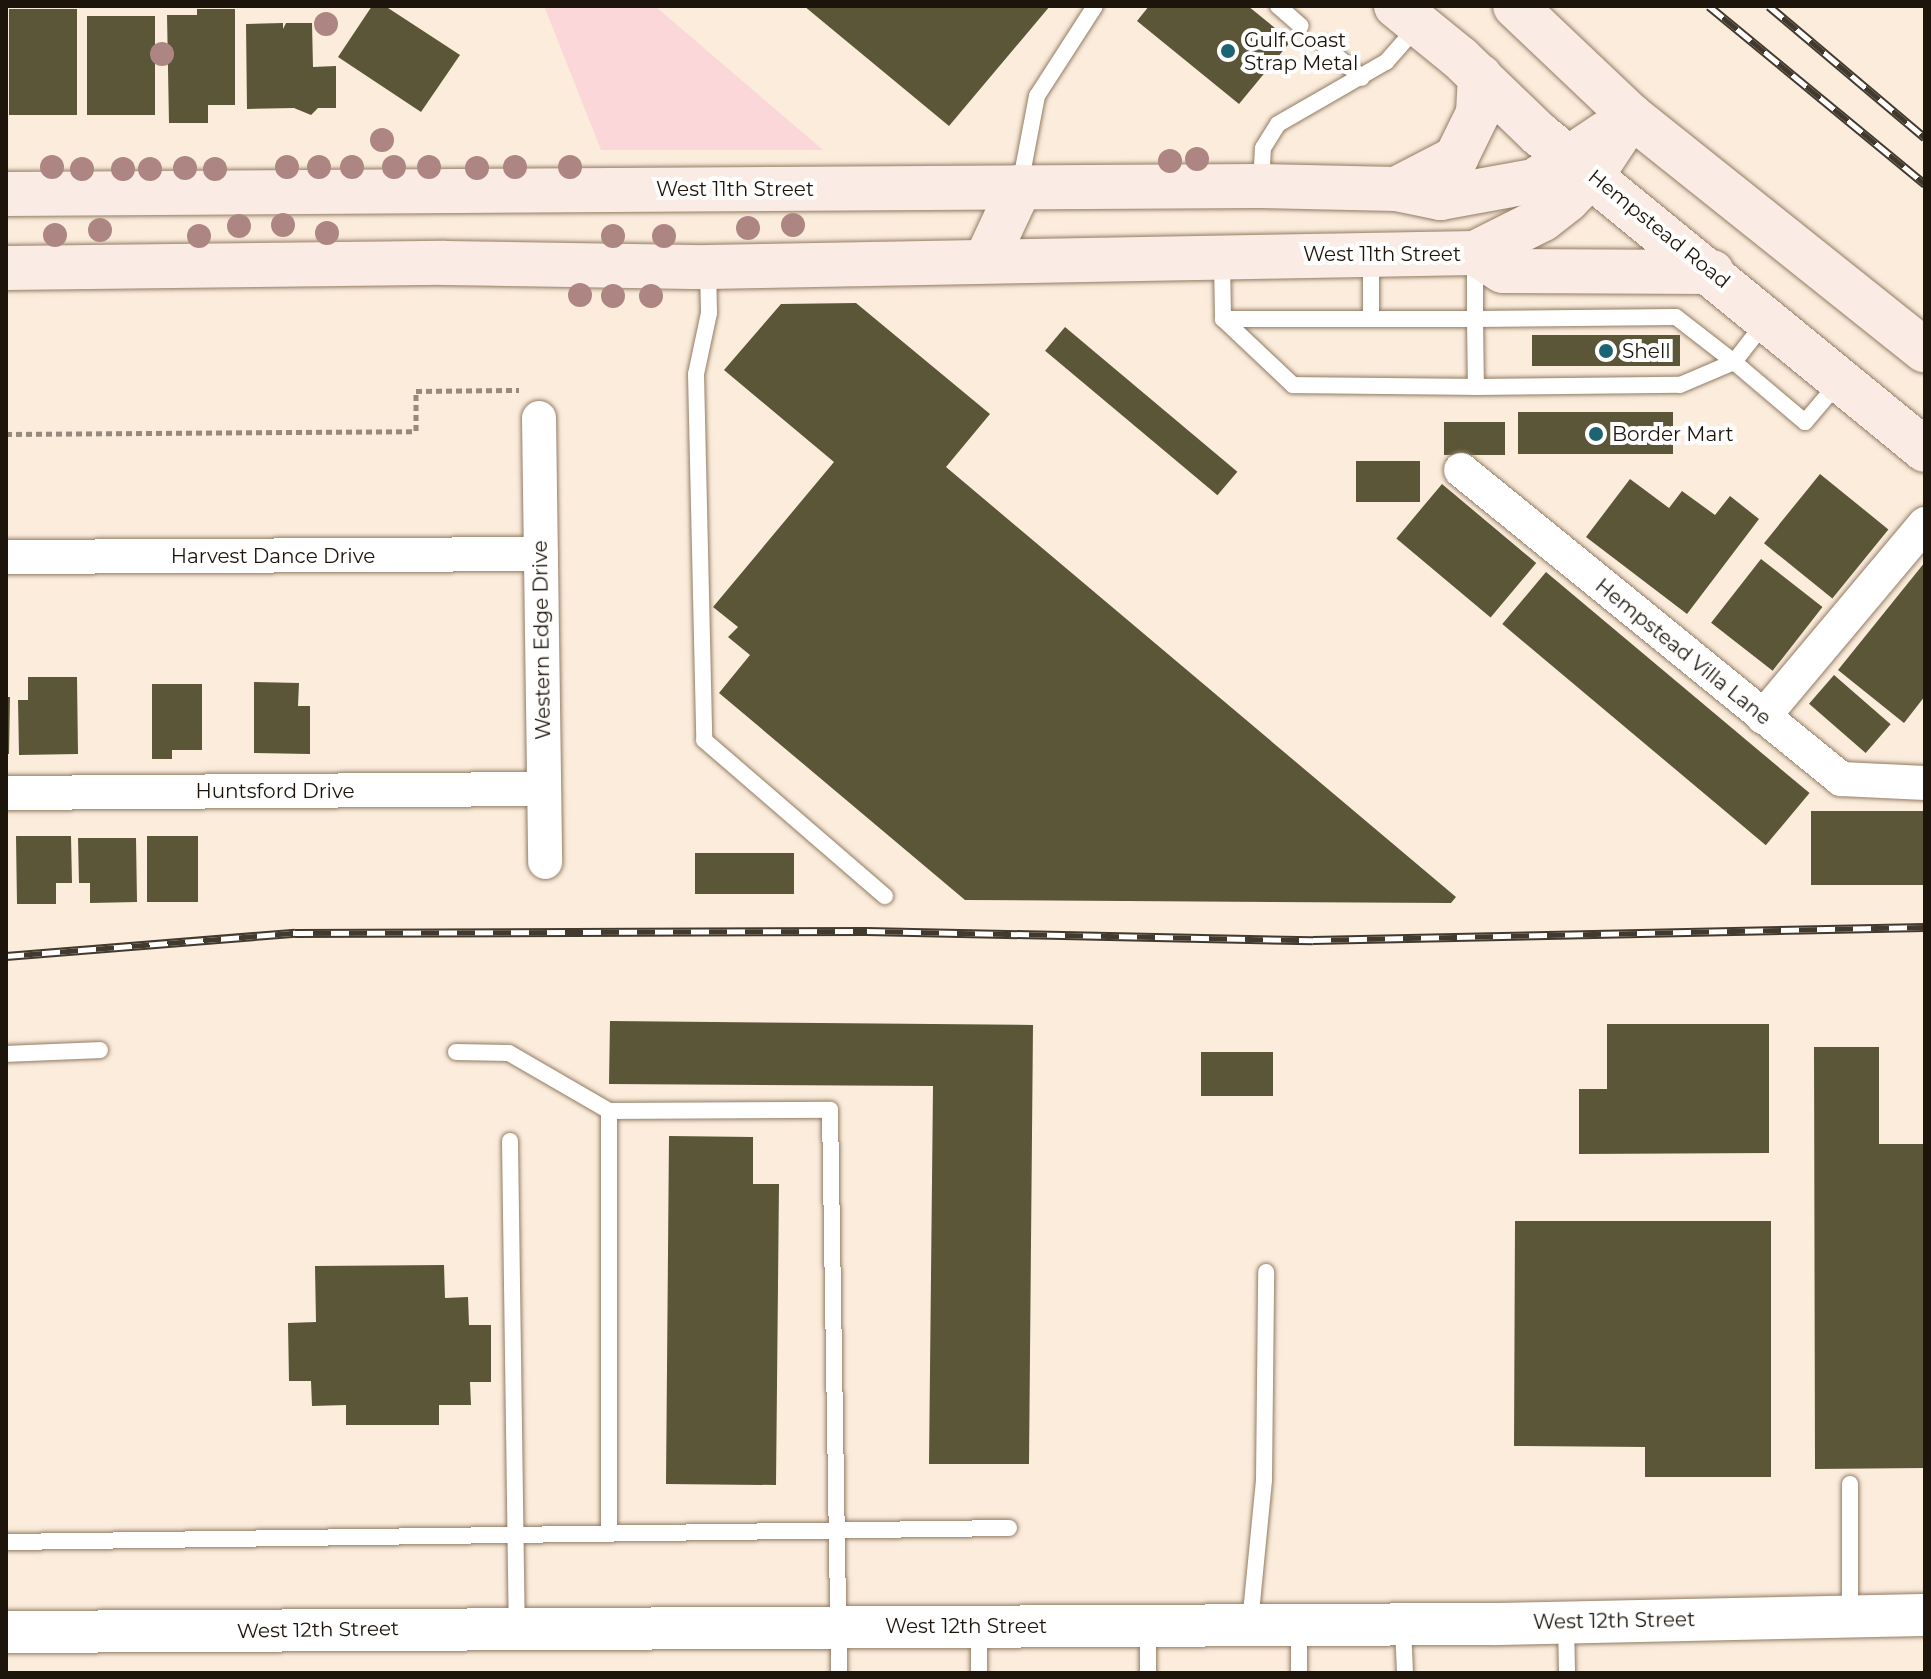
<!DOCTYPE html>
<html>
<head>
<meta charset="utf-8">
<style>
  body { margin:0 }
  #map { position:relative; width:1931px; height:1679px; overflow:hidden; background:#fbecdc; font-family:Montserrat,sans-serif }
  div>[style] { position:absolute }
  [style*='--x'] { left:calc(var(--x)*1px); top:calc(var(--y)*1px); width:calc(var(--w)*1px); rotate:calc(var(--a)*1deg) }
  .green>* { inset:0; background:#fcd7da }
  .building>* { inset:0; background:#5b5638; transform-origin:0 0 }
  .path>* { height:5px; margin-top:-2.5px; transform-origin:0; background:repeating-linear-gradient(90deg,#968a7d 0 6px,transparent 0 10px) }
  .roads { filter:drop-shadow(0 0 2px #927c63) drop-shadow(0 0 2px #927c63) }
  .service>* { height:16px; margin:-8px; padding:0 8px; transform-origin:8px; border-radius:8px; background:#fff }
  .minor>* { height:34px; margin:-17px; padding:0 17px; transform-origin:17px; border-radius:17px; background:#fff }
  .tertiary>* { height:42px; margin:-21px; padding:0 21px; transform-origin:21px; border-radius:21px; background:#fff }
  .secondary>* { height:44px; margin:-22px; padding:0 22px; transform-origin:22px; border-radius:22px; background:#fbebe5 }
  .rail>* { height:9px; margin-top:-4.5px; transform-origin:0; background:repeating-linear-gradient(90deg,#fff 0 18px,#433a2f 0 36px); box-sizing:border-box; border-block:2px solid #433a2f }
  .trees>* { width:24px; height:24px; margin:-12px; border-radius:50%; background:#ad8683 }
  .dots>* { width:22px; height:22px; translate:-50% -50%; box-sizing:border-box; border:4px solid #fff; border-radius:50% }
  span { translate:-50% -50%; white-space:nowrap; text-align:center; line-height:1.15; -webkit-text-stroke:8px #fff; paint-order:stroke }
  .poi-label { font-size:20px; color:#1d150b }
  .left { translate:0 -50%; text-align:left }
  .street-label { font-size:20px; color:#1d150b }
  .frame { position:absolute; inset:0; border:8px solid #1d150b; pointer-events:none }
</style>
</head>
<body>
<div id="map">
  <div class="green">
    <div style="clip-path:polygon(544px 6px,655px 6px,823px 150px,601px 150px)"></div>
  </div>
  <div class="building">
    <div style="clip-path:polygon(372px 6px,385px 6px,460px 55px,421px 112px,338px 57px)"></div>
    <div style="clip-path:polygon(804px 6px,1050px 6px,949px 126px)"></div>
    <div style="clip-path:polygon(1149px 6px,1248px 6px,1291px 41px,1239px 104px,1137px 21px)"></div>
    <div style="left:9px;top:9px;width:68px;height:106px"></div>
    <div style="clip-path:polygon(197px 9px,235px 9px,235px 105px,208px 105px,208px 123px,169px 123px,167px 15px,197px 15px)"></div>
    <div style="left:87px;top:16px;width:68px;height:99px"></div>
    <div style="clip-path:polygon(283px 23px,283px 29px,286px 23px,312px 23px,313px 67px,336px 66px,336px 108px,318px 108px,311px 115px,294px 108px,247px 109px,246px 24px)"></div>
    <div style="clip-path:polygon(856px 303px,990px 414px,946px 467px,1456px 897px,1451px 903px,965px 900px,719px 693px,750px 655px,728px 637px,738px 627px,713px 607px,834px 462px,724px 370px,781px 304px)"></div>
    <div style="left:1065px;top:327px;width:225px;height:31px;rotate:40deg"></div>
    <div style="left:1680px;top:335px;width:31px;height:148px;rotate:90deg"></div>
    <div style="left:1673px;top:412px;width:42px;height:155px;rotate:90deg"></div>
    <div style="left:1505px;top:422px;width:33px;height:61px;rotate:90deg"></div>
    <div style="left:1356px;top:461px;width:64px;height:41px"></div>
    <div style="left:1820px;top:474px;width:88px;height:89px;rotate:39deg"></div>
    <div style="clip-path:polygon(1630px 479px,1669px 508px,1682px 491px,1715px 515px,1730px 496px,1759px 519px,1687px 614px,1586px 537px)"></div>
    <div style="left:1442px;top:484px;width:123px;height:71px;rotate:40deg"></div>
    <div style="left:1761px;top:559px;width:78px;height:81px;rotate:38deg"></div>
    <div style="clip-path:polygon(1925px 562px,1925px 696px,1904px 723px,1838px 670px)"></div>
    <div style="left:1546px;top:572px;width:344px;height:68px;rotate:40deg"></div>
    <div style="left:1834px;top:675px;width:75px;height:38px;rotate:41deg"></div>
    <div style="clip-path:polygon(28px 677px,77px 677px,78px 754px,19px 755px,18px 700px,28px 700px)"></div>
    <div style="clip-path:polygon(254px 682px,299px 683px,298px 706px,310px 706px,310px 754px,254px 753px)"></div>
    <div style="clip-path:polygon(152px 684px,202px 684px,202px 750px,172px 750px,172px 759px,152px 759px)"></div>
    <div style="clip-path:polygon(6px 697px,10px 697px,9px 754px,6px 754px)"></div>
    <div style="left:1811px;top:811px;width:114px;height:74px"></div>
    <div style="clip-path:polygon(16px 836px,71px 836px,72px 883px,56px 883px,56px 904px,17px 904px)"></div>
    <div style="left:147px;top:836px;width:51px;height:66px"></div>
    <div style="clip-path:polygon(78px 838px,136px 838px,137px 902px,90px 903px,90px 883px,79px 883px)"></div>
    <div style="left:794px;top:853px;width:41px;height:99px;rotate:90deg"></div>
    <div style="clip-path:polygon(610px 1021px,1033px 1025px,1029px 1464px,929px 1464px,933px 1086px,609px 1084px)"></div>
    <div style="clip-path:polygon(1607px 1024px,1769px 1024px,1769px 1153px,1579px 1154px,1579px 1089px,1607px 1089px)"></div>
    <div style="clip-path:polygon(1814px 1047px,1879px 1047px,1879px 1144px,1925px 1144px,1925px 1468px,1815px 1469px)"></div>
    <div style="left:1201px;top:1052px;width:72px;height:44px"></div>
    <div style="clip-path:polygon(669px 1136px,753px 1137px,753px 1184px,779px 1184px,776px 1485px,666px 1484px)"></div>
    <div style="clip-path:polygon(1515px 1221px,1771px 1221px,1771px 1477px,1645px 1477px,1645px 1447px,1514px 1446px)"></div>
    <div style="clip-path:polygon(444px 1265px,445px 1298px,468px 1297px,469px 1325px,491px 1325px,491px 1382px,470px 1382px,471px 1405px,439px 1405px,439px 1425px,346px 1425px,346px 1405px,312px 1406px,311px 1381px,289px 1381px,288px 1323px,316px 1322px,315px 1266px)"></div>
  </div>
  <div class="path">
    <div style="--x:6;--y:434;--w:410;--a:-0.4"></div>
    <div style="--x:416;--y:431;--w:40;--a:-90"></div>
    <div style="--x:416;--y:391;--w:103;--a:-0.6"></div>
  </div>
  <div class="roads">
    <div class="service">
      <div style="--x:1278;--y:6;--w:30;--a:41"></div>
      <div style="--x:1324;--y:45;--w:50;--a:41"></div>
      <div style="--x:1020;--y:185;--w:91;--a:-79.2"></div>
      <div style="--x:1037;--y:96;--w:107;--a:-57.2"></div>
      <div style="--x:1261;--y:185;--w:37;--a:-87"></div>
      <div style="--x:1263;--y:148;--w:28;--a:-58"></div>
      <div style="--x:1278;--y:124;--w:125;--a:-29.9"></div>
      <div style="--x:1386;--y:62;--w:47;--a:-48.5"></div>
      <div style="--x:1371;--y:257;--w:62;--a:90"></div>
      <div style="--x:1222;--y:260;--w:59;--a:89"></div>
      <div style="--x:1223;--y:319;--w:252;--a:0"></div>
      <div style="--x:1475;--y:319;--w:61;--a:-90"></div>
      <div style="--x:708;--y:268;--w:45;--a:88.7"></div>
      <div style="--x:709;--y:313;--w:62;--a:102"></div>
      <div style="--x:696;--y:374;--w:366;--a:88.7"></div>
      <div style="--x:704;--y:740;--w:239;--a:40.8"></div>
      <div style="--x:1223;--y:319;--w:96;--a:43.3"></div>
      <div style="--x:1293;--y:385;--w:183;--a:0.6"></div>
      <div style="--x:1765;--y:322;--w:51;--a:127.8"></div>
      <div style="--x:1734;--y:362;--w:73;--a:-142.2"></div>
      <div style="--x:1676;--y:317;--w:201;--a:179.4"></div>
      <div style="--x:1475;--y:319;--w:68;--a:89.2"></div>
      <div style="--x:1476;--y:387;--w:204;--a:-0.6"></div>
      <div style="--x:1680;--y:385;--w:59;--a:-23.1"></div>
      <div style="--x:1734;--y:362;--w:93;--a:40.2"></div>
      <div style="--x:1805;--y:422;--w:52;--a:-49.6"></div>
      <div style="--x:456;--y:1052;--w:53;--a:1.1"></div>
      <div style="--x:509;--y:1053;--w:116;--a:30.1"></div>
      <div style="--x:609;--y:1111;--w:422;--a:90"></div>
      <div style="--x:6;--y:1054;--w:94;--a:-2.4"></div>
      <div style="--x:609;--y:1111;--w:221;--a:-0.3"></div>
      <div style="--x:830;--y:1110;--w:563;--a:89.08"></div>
      <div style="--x:510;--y:1141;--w:486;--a:89.2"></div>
      <div style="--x:1850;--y:1484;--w:130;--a:90"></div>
      <div style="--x:6;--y:1542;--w:1003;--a:-0.8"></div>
      <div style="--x:1250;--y:1623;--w:144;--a:-84.4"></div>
      <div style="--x:1264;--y:1480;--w:208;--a:-89.4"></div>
      <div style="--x:1566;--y:1624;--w:49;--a:88.8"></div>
      <div style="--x:1299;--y:1626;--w:47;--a:90"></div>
      <div style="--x:979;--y:1627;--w:46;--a:90"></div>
      <div style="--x:1148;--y:1627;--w:46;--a:90"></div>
      <div style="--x:1403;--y:1627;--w:46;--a:87.5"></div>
    </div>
    <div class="minor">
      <div style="--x:539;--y:418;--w:444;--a:89.2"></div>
      <div style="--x:1461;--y:470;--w:490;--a:39.1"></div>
      <div style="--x:1841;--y:779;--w:84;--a:2.7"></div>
      <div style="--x:6;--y:557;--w:535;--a:-0.32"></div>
      <div style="--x:1763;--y:717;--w:252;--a:-50"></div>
      <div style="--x:6;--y:793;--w:538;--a:-0.43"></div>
    </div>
    <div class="tertiary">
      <div style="--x:6;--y:1632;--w:1490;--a:-0.31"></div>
      <div style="--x:1496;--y:1624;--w:429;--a:-1.2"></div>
    </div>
    <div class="secondary">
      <div style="--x:1396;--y:6;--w:82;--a:39.1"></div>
      <div style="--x:1460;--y:58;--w:110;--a:43.9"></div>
      <div style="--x:1539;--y:134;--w:499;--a:39.3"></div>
      <div style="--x:1515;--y:6;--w:160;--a:43.5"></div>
      <div style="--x:1631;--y:116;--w:376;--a:38.6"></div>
      <div style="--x:1396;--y:189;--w:68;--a:-27.3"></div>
      <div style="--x:1456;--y:158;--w:50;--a:-63.9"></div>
      <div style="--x:1478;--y:113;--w:37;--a:-87"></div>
      <div style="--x:6;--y:194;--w:1254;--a:-0.37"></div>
      <div style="--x:1260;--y:186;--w:136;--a:1.3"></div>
      <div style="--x:1396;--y:189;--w:45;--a:11.6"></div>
      <div style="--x:1440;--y:198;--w:96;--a:-10.3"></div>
      <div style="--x:1534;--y:181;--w:87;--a:-33.7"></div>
      <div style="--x:1475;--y:253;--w:33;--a:33"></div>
      <div style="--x:1503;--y:271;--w:209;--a:0.3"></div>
      <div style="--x:986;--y:260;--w:81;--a:-65"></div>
      <div style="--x:6;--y:268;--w:439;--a:-0.7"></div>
      <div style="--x:445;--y:263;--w:263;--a:0.9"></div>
      <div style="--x:708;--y:267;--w:767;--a:-1.05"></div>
      <div style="--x:1475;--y:253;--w:76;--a:-26.6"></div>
      <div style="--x:1543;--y:219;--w:31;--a:-38"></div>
      <div style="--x:1567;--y:200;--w:35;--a:-45"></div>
      <div style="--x:1592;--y:175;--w:71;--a:-56.5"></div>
    </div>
  </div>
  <div class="rail">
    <div style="--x:1709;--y:6;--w:280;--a:39.5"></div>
    <div style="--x:1769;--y:6;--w:204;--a:40.2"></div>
    <div style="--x:6;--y:956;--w:290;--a:-4.6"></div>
    <div style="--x:295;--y:933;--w:572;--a:-0.2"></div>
    <div style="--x:867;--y:931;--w:446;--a:1.2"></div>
    <div style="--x:1313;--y:940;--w:612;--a:-1.22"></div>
  </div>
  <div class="trees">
    <div style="left:326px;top:24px"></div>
    <div style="left:162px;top:54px"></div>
    <div style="left:382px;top:140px"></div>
    <div style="left:1197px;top:159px"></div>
    <div style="left:1170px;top:161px"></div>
    <div style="left:52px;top:167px"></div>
    <div style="left:287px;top:167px"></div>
    <div style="left:319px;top:167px"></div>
    <div style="left:352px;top:167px"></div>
    <div style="left:394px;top:167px"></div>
    <div style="left:429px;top:167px"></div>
    <div style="left:515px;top:167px"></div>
    <div style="left:570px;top:167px"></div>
    <div style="left:185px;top:168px"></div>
    <div style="left:477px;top:168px"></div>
    <div style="left:82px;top:169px"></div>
    <div style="left:123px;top:169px"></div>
    <div style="left:150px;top:169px"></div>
    <div style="left:215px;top:169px"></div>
    <div style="left:283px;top:225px"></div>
    <div style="left:793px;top:225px"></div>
    <div style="left:239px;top:226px"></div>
    <div style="left:748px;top:228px"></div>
    <div style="left:100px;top:230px"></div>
    <div style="left:327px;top:233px"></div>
    <div style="left:55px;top:235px"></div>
    <div style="left:199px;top:236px"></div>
    <div style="left:613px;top:236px"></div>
    <div style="left:664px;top:236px"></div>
    <div style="left:580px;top:295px"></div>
    <div style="left:613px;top:296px"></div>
    <div style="left:651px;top:296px"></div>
  </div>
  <div class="dots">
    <div style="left:1228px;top:51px;background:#1d6473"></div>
    <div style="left:1606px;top:351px;background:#1d6473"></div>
    <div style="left:1596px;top:434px;background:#1d6473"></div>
  </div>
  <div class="poi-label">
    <span class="left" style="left:1244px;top:52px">Gulf Coast<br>Strap Metal</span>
    <span class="left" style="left:1622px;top:351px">Shell</span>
    <span class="left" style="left:1612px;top:434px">Border Mart</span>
  </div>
  <div class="street-label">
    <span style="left:735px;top:189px">West 11th Street</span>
    <span style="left:1659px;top:229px;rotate:39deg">Hempstead Road</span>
    <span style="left:1382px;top:254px">West 11th Street</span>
    <span style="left:273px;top:556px">Harvest Dance Drive</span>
    <span style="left:542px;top:640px;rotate:-91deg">Western Edge Drive</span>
    <span style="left:1683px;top:652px;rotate:39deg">Hempstead Villa Lane</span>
    <span style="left:275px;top:791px">Huntsford Drive</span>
    <span style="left:1614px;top:1621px;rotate:-1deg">West 12th Street</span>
    <span style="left:966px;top:1626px">West 12th Street</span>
    <span style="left:318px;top:1630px;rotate:-1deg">West 12th Street</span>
  </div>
  <div class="frame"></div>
</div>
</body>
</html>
